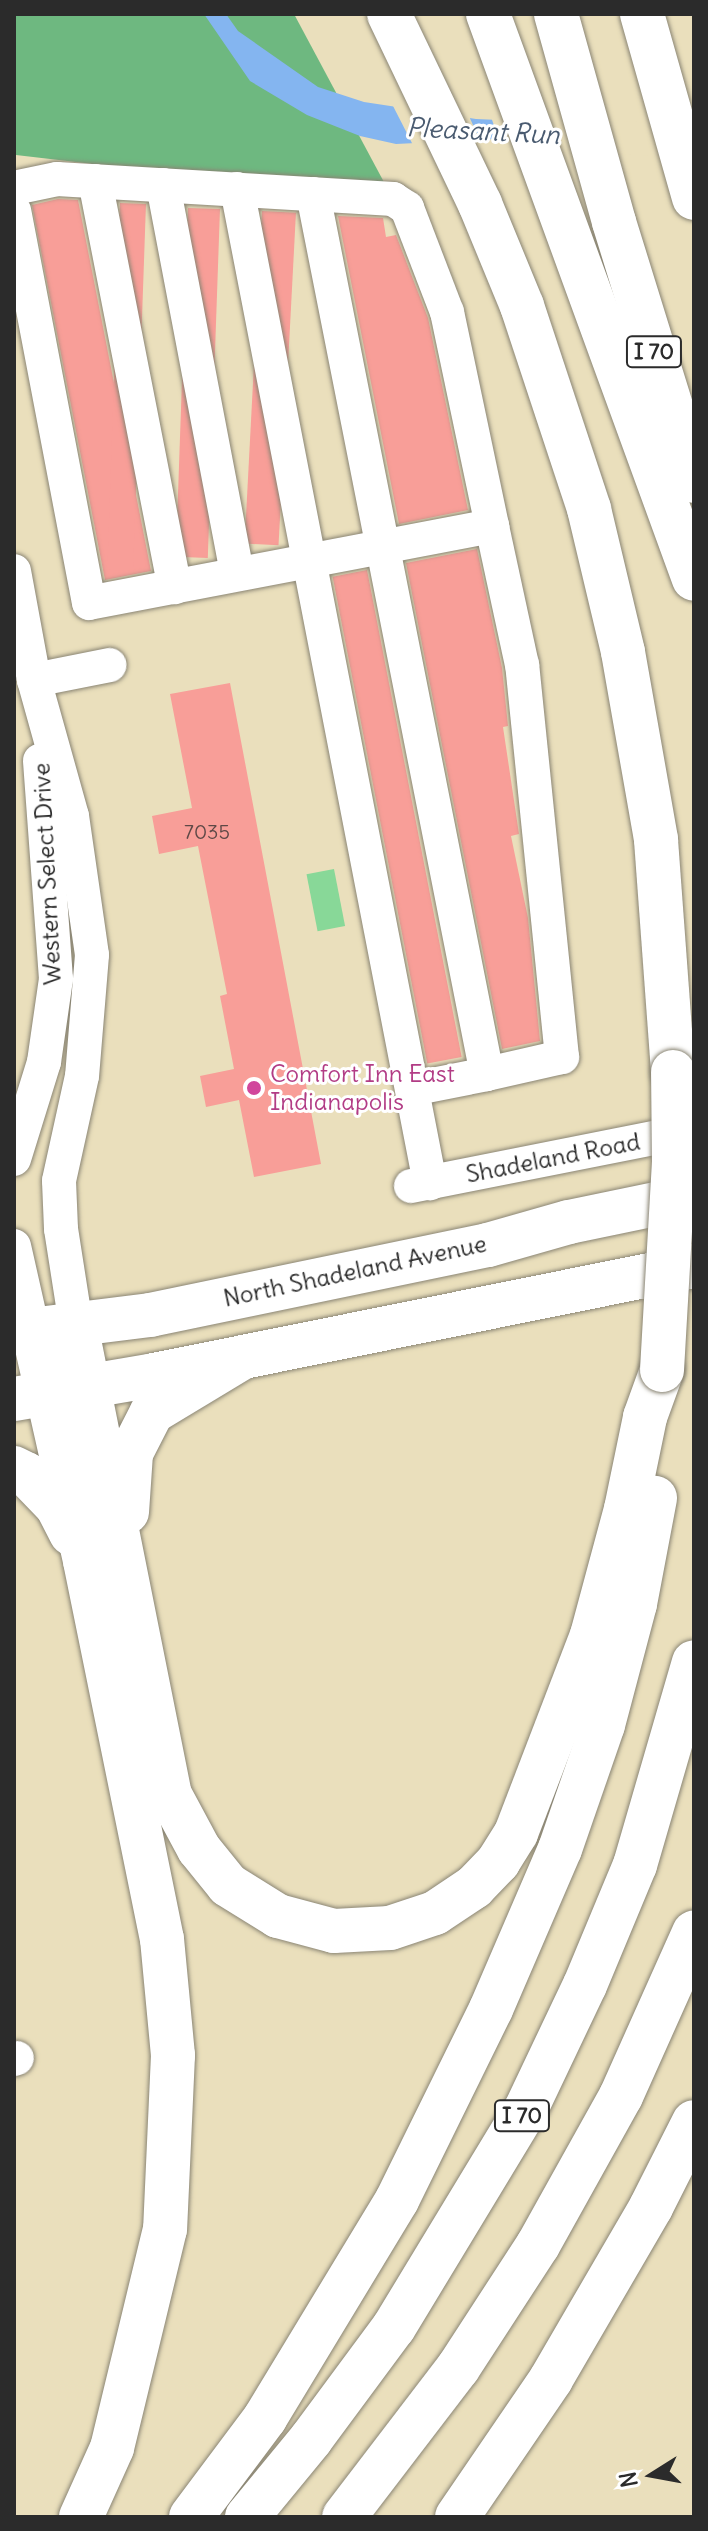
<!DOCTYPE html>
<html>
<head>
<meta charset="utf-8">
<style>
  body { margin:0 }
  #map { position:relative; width:708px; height:2531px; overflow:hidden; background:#eadfbc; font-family:Delius,sans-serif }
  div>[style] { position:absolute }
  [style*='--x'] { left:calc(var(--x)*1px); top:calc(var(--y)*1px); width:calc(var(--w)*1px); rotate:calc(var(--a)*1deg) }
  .green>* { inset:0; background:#88d898; transform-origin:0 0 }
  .forest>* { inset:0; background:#6eb880 }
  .water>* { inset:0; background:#84b5f0 }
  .pier>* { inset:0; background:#eadfbc }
  .building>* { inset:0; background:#f89e98; transform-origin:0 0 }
  .roads { filter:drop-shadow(0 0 2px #8a8574) drop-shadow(0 0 2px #8a8574) }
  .minor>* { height:34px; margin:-17px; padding:0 17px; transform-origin:17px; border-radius:17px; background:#fff }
  .major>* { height:44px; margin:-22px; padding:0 22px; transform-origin:22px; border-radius:22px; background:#fff }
  .highway>* { height:44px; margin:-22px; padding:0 22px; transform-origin:22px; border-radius:22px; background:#fff }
  .bridges { filter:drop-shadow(0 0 2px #8a8574) drop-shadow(0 0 2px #8a8574) }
  .highway-bridge>* { height:44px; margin:-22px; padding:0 22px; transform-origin:22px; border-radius:22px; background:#fff }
  .dots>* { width:22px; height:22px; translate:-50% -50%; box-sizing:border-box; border:4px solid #fff; border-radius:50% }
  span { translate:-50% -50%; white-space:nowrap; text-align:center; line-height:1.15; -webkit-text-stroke:6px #fff; paint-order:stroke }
  .number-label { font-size:20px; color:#5e4846 }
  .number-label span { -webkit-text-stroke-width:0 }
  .shield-label span { padding:2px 6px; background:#fff; border:2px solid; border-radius:6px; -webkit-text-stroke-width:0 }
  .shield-label { font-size:22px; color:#2b2b2b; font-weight:700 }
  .street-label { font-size:24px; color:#2b2b2b }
  .hotel-label { font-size:24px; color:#b23c85 }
  .left { translate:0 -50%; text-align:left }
  .water-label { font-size:26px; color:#4a5b70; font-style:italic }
  .frame { position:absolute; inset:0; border:16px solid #2b2b2b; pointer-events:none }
  .north { position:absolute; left:612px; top:2435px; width:80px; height:80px; -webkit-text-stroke:6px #fff; paint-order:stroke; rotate:259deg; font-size:22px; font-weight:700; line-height:32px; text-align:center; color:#2b2b2b }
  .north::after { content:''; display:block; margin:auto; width:28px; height:36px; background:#2b2b2b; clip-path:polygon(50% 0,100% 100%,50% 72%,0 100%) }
</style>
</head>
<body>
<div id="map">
  <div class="green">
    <div style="left:334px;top:869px;width:58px;height:28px;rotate:79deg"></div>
  </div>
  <div class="forest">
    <div style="clip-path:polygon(14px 14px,294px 14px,393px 199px,16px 155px)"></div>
  </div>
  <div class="water">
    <div style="clip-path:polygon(204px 14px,226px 14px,238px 31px,318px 87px,364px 102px,476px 119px,694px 129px,396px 144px,360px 136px,307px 115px,250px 81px)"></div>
  </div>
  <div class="pier">
    <div style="clip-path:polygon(392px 104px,468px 114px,482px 145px,414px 147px)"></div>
    <div style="clip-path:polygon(490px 114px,694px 125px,694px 160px,500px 143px)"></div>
  </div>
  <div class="building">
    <div style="clip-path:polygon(58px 199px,78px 200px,151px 571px,105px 580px,32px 205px)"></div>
    <div style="left:120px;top:203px;width:26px;height:367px;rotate:2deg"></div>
    <div style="left:188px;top:208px;width:32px;height:349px;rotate:2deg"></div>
    <div style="left:262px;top:211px;width:34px;height:333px;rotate:3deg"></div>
    <div style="clip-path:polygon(338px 216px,383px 218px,386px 237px,396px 235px,428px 318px,468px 510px,399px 524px)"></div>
    <div style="clip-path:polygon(477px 549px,502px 668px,508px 726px,503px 727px,519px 834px,511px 836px,528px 918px,540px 1041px,502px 1049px,406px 563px)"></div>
    <div style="left:367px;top:570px;width:496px;height:35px;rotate:79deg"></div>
    <div style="clip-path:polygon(230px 683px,321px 1164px,254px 1177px,239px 1100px,206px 1107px,200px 1076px,234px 1069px,220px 996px,227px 994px,198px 846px,159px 854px,152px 816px,192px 808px,170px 694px)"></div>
  </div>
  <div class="roads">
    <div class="minor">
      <div style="--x:95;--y:181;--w:414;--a:78.9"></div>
      <div style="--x:163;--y:185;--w:396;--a:79.2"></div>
      <div style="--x:14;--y:188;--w:44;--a:-11.8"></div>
      <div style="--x:57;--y:179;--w:337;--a:3.4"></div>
      <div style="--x:393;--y:199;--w:17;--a:33"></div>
      <div style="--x:407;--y:208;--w:111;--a:69"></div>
      <div style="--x:447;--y:312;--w:219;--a:78.1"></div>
      <div style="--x:492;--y:526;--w:410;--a:169.2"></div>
      <div style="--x:89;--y:603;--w:399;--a:-100.8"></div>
      <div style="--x:237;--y:189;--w:1013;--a:79.01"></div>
      <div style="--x:313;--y:194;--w:897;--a:78.82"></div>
      <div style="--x:487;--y:1074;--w:76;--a:168.7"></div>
      <div style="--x:14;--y:571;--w:111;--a:79.6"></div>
      <div style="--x:34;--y:680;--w:141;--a:74.4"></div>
      <div style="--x:72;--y:816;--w:140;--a:81.8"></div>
      <div style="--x:92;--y:955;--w:121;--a:94.7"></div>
      <div style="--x:82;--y:1076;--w:107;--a:102.4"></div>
      <div style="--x:59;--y:1181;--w:48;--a:87.6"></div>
      <div style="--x:61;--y:1229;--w:97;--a:81.1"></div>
      <div style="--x:34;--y:680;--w:77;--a:-11.2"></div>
      <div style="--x:487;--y:1074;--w:77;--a:-12.8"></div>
      <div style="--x:562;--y:1057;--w:394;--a:-95.8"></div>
      <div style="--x:522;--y:665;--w:142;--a:-102.2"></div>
      <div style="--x:14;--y:1159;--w:102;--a:-72.8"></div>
      <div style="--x:44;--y:1062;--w:84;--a:-81.8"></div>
      <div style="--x:56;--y:979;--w:219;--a:-94.2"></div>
      <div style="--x:411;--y:1186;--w:288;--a:-11.2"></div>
      <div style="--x:14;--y:1246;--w:86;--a:77.3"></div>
      <div style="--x:14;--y:2059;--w:3;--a:-18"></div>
    </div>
    <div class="major">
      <div style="--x:38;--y:1329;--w:113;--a:-7.1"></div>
      <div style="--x:150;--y:1315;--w:345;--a:-11.7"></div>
      <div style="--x:488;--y:1245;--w:84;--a:-15.9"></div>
      <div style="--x:569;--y:1222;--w:128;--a:-11.7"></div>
      <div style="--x:14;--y:1399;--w:142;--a:-9.7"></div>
      <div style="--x:154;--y:1375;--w:551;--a:-11.41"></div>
    </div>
    <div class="highway">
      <div style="--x:389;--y:14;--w:211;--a:64.4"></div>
      <div style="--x:480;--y:204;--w:110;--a:67.6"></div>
      <div style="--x:522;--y:306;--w:214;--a:71.7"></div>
      <div style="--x:589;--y:509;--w:147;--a:76.6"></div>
      <div style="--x:623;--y:652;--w:191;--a:80"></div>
      <div style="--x:656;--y:840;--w:233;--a:85.8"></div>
      <div style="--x:488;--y:14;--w:601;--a:69.97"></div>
      <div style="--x:556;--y:14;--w:216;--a:74.4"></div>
      <div style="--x:614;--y:222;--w:271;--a:72.8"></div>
      <div style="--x:642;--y:14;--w:191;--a:74.2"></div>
      <div style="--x:76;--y:1325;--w:479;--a:78.7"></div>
      <div style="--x:170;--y:1795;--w:61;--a:61.8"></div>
      <div style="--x:199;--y:1849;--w:46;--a:51.1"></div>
      <div style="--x:228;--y:1885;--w:59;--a:31.8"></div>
      <div style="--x:278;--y:1916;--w:58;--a:15"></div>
      <div style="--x:334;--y:1931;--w:56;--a:-3.1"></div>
      <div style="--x:390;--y:1928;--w:47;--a:-18.4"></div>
      <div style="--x:435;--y:1913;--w:47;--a:-33.7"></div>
      <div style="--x:474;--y:1887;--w:35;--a:-46"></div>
      <div style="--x:498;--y:1862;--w:34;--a:-58"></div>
      <div style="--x:516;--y:1833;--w:212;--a:-69"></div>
      <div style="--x:592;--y:1635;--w:131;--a:-74.9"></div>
      <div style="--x:626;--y:1509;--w:94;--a:-78.3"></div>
      <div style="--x:645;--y:1417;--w:50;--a:-70.1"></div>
      <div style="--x:33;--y:1330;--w:237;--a:77.3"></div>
      <div style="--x:85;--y:1561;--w:386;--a:78.5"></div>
      <div style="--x:162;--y:1939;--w:117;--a:84.6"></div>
      <div style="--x:173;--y:2055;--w:174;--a:92.6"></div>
      <div style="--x:165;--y:2229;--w:225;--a:103.6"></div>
      <div style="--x:112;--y:2448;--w:76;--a:114.2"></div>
      <div style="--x:14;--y:1468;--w:13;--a:27"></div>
      <div style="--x:26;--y:1474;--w:45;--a:45.9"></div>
      <div style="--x:57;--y:1506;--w:31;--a:63"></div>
      <div style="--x:127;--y:1512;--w:59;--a:-86.1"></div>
      <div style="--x:131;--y:1453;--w:46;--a:-62.9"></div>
      <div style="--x:152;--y:1412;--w:106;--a:-31.1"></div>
      <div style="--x:191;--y:2517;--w:124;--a:-53.2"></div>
      <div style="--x:265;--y:2418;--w:255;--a:-58.8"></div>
      <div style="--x:397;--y:2200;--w:213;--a:-63.8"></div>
      <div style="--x:491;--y:2009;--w:174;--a:-66.7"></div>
      <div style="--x:560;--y:1849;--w:131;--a:-70.9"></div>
      <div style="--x:603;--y:1725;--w:125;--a:-75.2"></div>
      <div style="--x:635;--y:1604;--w:108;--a:-79.3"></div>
      <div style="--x:247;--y:2517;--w:101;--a:-50.6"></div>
      <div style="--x:311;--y:2439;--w:139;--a:-53.5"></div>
      <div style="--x:394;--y:2327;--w:255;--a:-58.8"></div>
      <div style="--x:526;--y:2109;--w:137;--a:-64.6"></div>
      <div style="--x:585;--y:1985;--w:130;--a:-67.4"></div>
      <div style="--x:635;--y:1865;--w:211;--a:-73.8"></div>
      <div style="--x:344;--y:2517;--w:188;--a:-52.6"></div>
      <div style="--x:458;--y:2368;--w:147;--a:-57"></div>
      <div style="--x:538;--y:2245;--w:171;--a:-60.9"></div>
      <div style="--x:621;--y:2096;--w:179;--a:-65.9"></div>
      <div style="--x:457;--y:2517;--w:167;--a:-55.7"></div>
      <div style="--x:551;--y:2379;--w:199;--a:-59.8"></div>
      <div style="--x:651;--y:2207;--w:95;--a:-63.2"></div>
    </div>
  </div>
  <div class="bridges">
    <div class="highway-bridge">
      <div style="--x:662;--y:1370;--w:207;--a:-86.7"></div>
      <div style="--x:674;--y:1163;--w:91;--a:-90.6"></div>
    </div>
  </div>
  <div class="dots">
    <div style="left:254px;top:1088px;background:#d1479c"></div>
  </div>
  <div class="number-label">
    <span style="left:207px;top:831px">7035</span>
  </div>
  <div class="shield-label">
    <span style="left:654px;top:352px">I 70</span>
    <span style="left:522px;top:2116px">I 70</span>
  </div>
  <div class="street-label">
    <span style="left:47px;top:874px;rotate:-93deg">Western Select Drive</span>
    <span style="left:553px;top:1158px;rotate:-11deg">Shadeland Road</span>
    <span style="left:355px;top:1271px;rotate:-12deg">North Shadeland Avenue</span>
  </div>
  <div class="hotel-label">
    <span class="left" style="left:270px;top:1088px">Comfort Inn East<br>Indianapolis</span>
  </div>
  <div class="water-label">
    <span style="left:483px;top:131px;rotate:3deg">Pleasant Run</span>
  </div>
  <div class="frame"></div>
  <div class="north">N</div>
</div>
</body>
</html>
